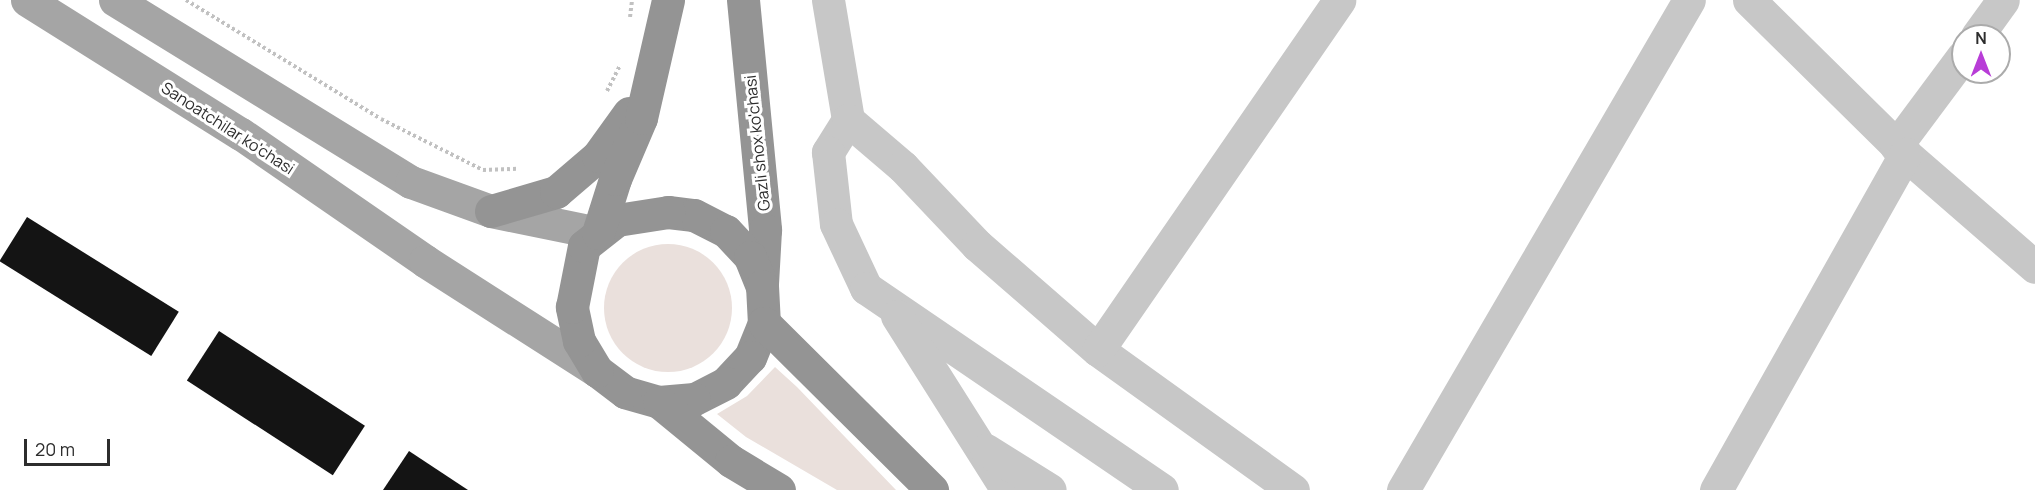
<!DOCTYPE html>
<html>
<head>
<meta charset="utf-8">
<style>
  body { margin:0 }
  #map { position:relative; width:2035px; height:490px; overflow:hidden; background:#fff; font-family:Manrope,sans-serif }
  div>[style] { position:absolute }
  [style*='--x'] { left:calc(var(--x)*1px); top:calc(var(--y)*1px); width:calc(var(--w)*1px); rotate:calc(var(--a)*1deg) }
  .green>* { inset:0; background:#eae0dc }
  .round { border-radius:50% }
  .building>* { inset:0; background:#141414; transform-origin:0 0 }
  .path>* { height:4px; margin-top:-2px; transform-origin:0; background:repeating-linear-gradient(90deg,#c1c1c1 0 3px,transparent 0 6px) }
  .minor>* { height:33px; margin:-16.5px; padding:0 16.5px; transform-origin:16.5px; border-radius:16.5px; background:#c7c7c7 }
  .major>* { height:33px; margin:-16.5px; padding:0 16.5px; transform-origin:16.5px; border-radius:16.5px; background:#a5a5a5 }
  .highway>* { height:33px; margin:-16.5px; padding:0 16.5px; transform-origin:16.5px; border-radius:16.5px; background:#949494 }
  span { translate:-50% -50%; white-space:nowrap; text-align:center; line-height:1.15; -webkit-text-stroke:6px #fff; paint-order:stroke }
  .street-label { font-size:16px; color:#2d2d2d }
  .north { position:absolute; left:1951px; top:24px; width:60px; height:60px; box-sizing:border-box; background:#fff; border:2px solid #ababab; border-radius:50%; rotate:0deg; font-size:16px; font-weight:700; line-height:24px; text-align:center; color:#2d2d2d }
  .north::after { content:''; display:block; margin:auto; width:21px; height:27px; background:#b83dd7; clip-path:polygon(50% 0,100% 100%,50% 72%,0 100%) }
  .scale { position:absolute; left:24px; top:439px; width:86px; height:27px; box-sizing:border-box; border:3px solid #2d2d2d; border-top:0; padding-left:8px; font-size:18px; line-height:21px; white-space:nowrap; color:#2d2d2d; -webkit-text-stroke:4px #fff; paint-order:stroke }
</style>
</head>
<body>
<div id="map">
  <div class="green">
    <div class="round" style="left:604px;top:244px;width:128px;height:128px"></div>
    <div style="clip-path:polygon(775px 367px,797px 387px,896px 490px,837px 490px,746px 437px,717px 414px,747px 396px)"></div>
  </div>
  <div class="building">
    <div style="left:27px;top:217px;width:179px;height:52px;rotate:32deg"></div>
    <div style="left:219px;top:331px;width:174px;height:59px;rotate:33deg"></div>
    <div style="clip-path:polygon(409px 451px,468px 490px,383px 490px)"></div>
  </div>
  <div class="path">
    <div style="--x:186;--y:0;--w:228;--a:31.4"></div>
    <div style="--x:381;--y:119;--w:114;--a:26.6"></div>
    <div style="--x:483;--y:170;--w:34;--a:-2"></div>
    <div style="--x:630;--y:17;--w:17;--a:-83"></div>
    <div style="--x:607;--y:91;--w:29;--a:-63"></div>
  </div>
  <div class="minor">
    <div style="--x:828;--y:0;--w:122;--a:80.5"></div>
    <div style="--x:848;--y:120;--w:38;--a:122"></div>
    <div style="--x:828;--y:152;--w:72;--a:83.7"></div>
    <div style="--x:836;--y:224;--w:71;--a:64.9"></div>
    <div style="--x:866;--y:288;--w:358;--a:34.3"></div>
    <div style="--x:1749;--y:0;--w:219;--a:44.6"></div>
    <div style="--x:1905;--y:154;--w:172;--a:41"></div>
    <div style="--x:1977;--y:36;--w:44;--a:-54.2"></div>
    <div style="--x:848;--y:120;--w:72;--a:40.5"></div>
    <div style="--x:903;--y:167;--w:108;--a:46.5"></div>
    <div style="--x:977;--y:245;--w:160;--a:41"></div>
    <div style="--x:1098;--y:350;--w:240;--a:35.7"></div>
    <div style="--x:1896;--y:146;--w:112;--a:-53.3"></div>
    <div style="--x:897;--y:316;--w:206;--a:57.7"></div>
    <div style="--x:1098;--y:350;--w:425;--a:-55.4"></div>
    <div style="--x:986;--y:450;--w:75;--a:32"></div>
    <div style="--x:1403;--y:490;--w:567;--a:-59.73"></div>
    <div style="--x:1716;--y:490;--w:386;--a:-60.6"></div>
  </div>
  <div class="major">
    <div style="--x:27;--y:0;--w:252;--a:32.1"></div>
    <div style="--x:241;--y:134;--w:224;--a:34.6"></div>
    <div style="--x:425;--y:261;--w:204;--a:32.6"></div>
    <div style="--x:115;--y:0;--w:347;--a:31.6"></div>
    <div style="--x:411;--y:182;--w:85;--a:19.9"></div>
    <div style="--x:491;--y:211;--w:109;--a:11.6"></div>
  </div>
  <div class="highway">
    <div style="--x:743;--y:0;--w:231;--a:84.5"></div>
    <div style="--x:765;--y:230;--w:54;--a:93.2"></div>
    <div style="--x:491;--y:211;--w:68;--a:-16.3"></div>
    <div style="--x:556;--y:192;--w:55;--a:-40.6"></div>
    <div style="--x:598;--y:156;--w:53;--a:-54.2"></div>
    <div style="--x:668;--y:212;--w:26;--a:7"></div>
    <div style="--x:694;--y:215;--w:36;--a:27"></div>
    <div style="--x:726;--y:231;--w:35;--a:47"></div>
    <div style="--x:750;--y:257;--w:31;--a:68"></div>
    <div style="--x:762;--y:286;--w:37;--a:87"></div>
    <div style="--x:764;--y:323;--w:37;--a:112"></div>
    <div style="--x:750;--y:357;--w:35;--a:133"></div>
    <div style="--x:726;--y:383;--w:36;--a:153"></div>
    <div style="--x:694;--y:399;--w:35;--a:175"></div>
    <div style="--x:659;--y:402;--w:35;--a:-164"></div>
    <div style="--x:625;--y:392;--w:35;--a:-143"></div>
    <div style="--x:597;--y:371;--w:35;--a:-121"></div>
    <div style="--x:579;--y:341;--w:35;--a:-102"></div>
    <div style="--x:572;--y:307;--w:62;--a:-78.9"></div>
    <div style="--x:584;--y:246;--w:42;--a:-38.2"></div>
    <div style="--x:617;--y:220;--w:52;--a:-8.9"></div>
    <div style="--x:598;--y:233;--w:57;--a:-72.5"></div>
    <div style="--x:615;--y:179;--w:66;--a:-66.9"></div>
    <div style="--x:641;--y:118;--w:121;--a:-77.1"></div>
    <div style="--x:764;--y:323;--w:237;--a:44.8"></div>
    <div style="--x:659;--y:402;--w:93;--a:39.3"></div>
    <div style="--x:731;--y:461;--w:56;--a:31.1"></div>
  </div>
  <div class="street-label">
    <span style="left:228px;top:128px;rotate:33deg">Sanoatchilar ko'chasi</span>
    <span style="left:757px;top:143px;rotate:-96deg">Gazli shox ko'chasi</span>
  </div>
  <div class="north">N</div>
  <div class="scale">20 m</div>
</div>
</body>
</html>
